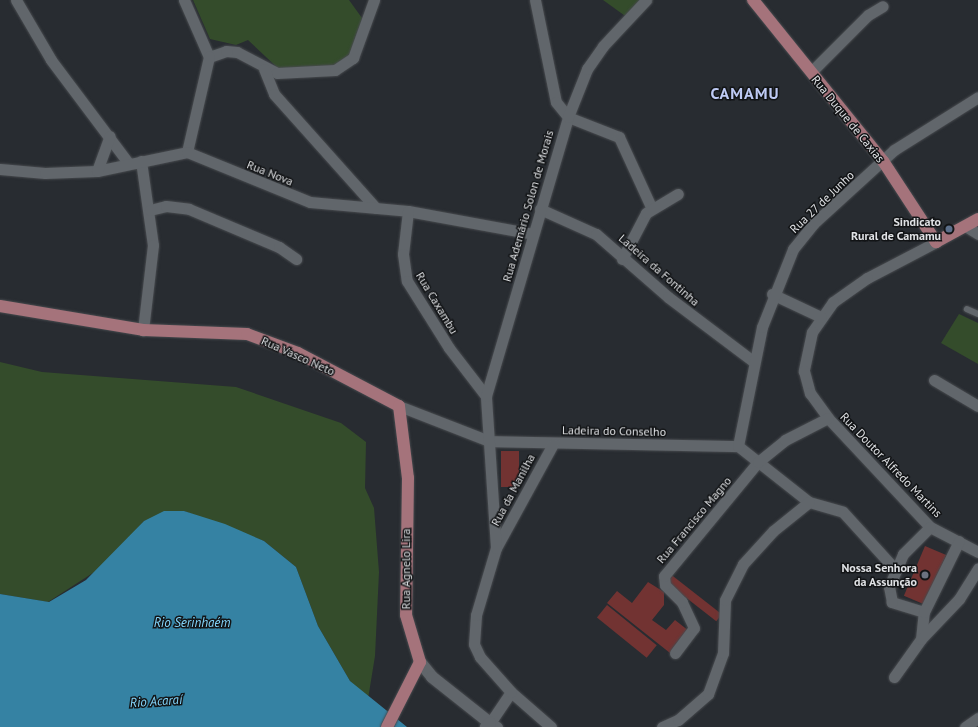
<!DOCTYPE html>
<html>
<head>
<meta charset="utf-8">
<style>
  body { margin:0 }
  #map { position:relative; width:978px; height:727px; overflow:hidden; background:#282c31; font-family:"PT Sans",sans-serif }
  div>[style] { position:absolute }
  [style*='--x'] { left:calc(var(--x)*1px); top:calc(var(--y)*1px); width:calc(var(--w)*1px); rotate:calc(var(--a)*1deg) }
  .green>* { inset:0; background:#344c2b }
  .water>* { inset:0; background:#3582a3 }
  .building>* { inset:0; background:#723332; transform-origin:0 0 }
  .roads { filter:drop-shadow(0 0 1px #474a4e) drop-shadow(0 0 1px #474a4e) }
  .lane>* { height:5.5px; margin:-2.75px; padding:0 2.75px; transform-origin:2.75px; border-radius:2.75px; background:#61666b }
  .street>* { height:11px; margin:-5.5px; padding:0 5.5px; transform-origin:5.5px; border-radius:5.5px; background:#61666b }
  .secondary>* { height:12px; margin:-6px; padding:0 6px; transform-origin:6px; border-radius:6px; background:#61666b }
  .primary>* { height:12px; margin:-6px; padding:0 6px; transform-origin:6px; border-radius:6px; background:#a5737b }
  .dots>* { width:11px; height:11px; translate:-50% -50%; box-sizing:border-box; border:2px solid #121416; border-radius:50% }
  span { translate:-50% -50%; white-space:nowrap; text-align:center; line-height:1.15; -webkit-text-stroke:3px #121416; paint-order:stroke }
  .street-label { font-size:12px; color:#e0e2e5 }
  .poi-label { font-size:12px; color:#e0e2e5; font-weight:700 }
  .right { translate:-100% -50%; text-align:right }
  .water-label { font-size:13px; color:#84d6fc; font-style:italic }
  .district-label { font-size:16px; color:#becaf4; font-weight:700; letter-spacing:1px }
</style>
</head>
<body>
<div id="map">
  <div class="green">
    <div style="clip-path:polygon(193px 0,349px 0,362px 18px,350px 56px,332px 66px,282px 72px,248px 40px,236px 45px,210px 39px)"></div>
    <div style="clip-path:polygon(603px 0,646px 0,628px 18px)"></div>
    <div style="clip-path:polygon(959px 314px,978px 323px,978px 364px,941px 343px)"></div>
    <div style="clip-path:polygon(0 362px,42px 372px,236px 387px,341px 423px,366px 442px,365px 488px,374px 508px,379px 572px,375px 656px,368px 699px,350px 681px,318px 626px,296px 567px,264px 541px,184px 511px,144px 521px,102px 567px,48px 602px,0 594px)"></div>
  </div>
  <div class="water">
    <div style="clip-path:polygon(164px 511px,184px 511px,225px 524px,264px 541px,296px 567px,318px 626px,350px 681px,407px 727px,0 727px,0 594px,49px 602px,86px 580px,144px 521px)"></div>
  </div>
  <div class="building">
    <div style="left:501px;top:451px;width:18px;height:36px"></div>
    <div style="left:925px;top:546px;width:23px;height:54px;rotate:23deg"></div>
    <div style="left:669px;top:573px;width:67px;height:9px;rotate:38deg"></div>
    <div style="clip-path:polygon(648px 582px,664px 592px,664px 605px,652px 620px,666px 630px,675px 620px,689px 631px,670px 653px,607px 603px,617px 591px,632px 603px)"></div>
    <div style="left:607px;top:605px;width:64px;height:16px;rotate:39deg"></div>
  </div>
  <div class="roads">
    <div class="lane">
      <div style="--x:967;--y:309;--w:12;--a:24"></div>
    </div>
    <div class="street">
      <div style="--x:16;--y:0;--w:69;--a:59.7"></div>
      <div style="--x:51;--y:60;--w:130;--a:53.1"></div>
      <div style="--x:184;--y:0;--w:62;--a:66.3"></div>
      <div style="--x:535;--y:0;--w:104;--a:78.4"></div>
      <div style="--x:556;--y:102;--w:19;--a:51"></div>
      <div style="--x:568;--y:117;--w:55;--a:21.4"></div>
      <div style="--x:619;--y:137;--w:79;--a:65.4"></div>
      <div style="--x:209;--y:57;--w:18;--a:-19"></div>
      <div style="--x:226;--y:51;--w:11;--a:5"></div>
      <div style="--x:237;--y:52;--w:45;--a:27.7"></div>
      <div style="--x:277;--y:73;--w:58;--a:-3"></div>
      <div style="--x:335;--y:70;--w:22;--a:-34"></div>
      <div style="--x:353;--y:58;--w:62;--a:-70.1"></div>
      <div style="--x:264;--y:69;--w:27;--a:68"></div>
      <div style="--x:274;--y:94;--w:153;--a:48.2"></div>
      <div style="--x:811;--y:72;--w:81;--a:-45"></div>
      <div style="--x:868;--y:15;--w:17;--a:-31"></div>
      <div style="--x:187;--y:152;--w:98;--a:-77"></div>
      <div style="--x:141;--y:161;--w:85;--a:81.9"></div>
      <div style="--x:153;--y:245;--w:86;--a:96.7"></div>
      <div style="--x:0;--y:169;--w:45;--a:5.1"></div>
      <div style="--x:45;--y:173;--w:52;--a:-2.2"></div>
      <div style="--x:97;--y:171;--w:92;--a:-11.9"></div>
      <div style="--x:187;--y:152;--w:133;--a:22.1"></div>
      <div style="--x:310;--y:202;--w:98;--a:5.2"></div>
      <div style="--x:408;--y:211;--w:127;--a:10.4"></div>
      <div style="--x:97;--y:171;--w:37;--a:-70"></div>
      <div style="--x:540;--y:209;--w:61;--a:24.1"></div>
      <div style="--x:596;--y:234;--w:96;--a:41.2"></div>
      <div style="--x:668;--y:297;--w:106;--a:37"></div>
      <div style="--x:150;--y:210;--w:16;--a:-14"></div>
      <div style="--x:166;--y:206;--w:23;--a:7"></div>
      <div style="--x:189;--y:209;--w:98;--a:22.9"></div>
      <div style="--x:279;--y:247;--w:21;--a:35"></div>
      <div style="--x:408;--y:211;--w:43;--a:96.6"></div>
      <div style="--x:403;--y:254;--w:27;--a:82"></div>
      <div style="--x:407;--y:281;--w:79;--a:57.9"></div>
      <div style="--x:449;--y:348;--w:61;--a:52.4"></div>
      <div style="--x:967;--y:227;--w:13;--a:32"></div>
      <div style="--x:936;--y:242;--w:78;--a:152.4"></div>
      <div style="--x:867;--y:278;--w:42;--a:144.8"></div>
      <div style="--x:833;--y:302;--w:37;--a:125"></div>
      <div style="--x:812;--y:332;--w:40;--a:102"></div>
      <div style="--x:804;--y:371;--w:23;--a:75"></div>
      <div style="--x:810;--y:393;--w:31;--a:54"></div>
      <div style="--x:828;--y:418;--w:149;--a:46.9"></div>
      <div style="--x:930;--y:527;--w:54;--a:27.5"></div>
      <div style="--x:622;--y:259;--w:52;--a:-62.4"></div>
      <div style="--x:646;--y:213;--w:37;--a:-31"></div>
      <div style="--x:772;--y:294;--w:54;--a:25.1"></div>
      <div style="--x:934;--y:380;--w:51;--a:30.6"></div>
      <div style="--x:399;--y:406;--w:97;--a:21.3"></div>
      <div style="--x:489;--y:441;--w:249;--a:1.2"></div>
      <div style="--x:738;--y:446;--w:90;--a:38.3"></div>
      <div style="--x:809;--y:502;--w:35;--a:16"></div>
      <div style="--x:843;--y:512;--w:76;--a:47.7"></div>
      <div style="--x:738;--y:446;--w:121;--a:-78.6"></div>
      <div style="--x:762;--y:327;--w:84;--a:-68.3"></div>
      <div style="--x:793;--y:249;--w:33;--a:-51"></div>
      <div style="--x:814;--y:223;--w:108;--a:-42.4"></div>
      <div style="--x:894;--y:150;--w:99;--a:-32.2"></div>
      <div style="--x:496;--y:548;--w:119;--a:-61.3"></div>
      <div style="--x:924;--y:612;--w:34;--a:-163"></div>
      <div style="--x:892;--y:602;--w:15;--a:-101"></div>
      <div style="--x:889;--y:587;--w:36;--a:-67"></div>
      <div style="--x:903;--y:554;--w:38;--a:-45"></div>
      <div style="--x:921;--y:639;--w:27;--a:-84"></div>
      <div style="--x:924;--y:612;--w:79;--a:-63.8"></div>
      <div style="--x:675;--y:653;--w:31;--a:-53"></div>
      <div style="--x:694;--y:628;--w:29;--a:-115"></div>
      <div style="--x:682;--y:602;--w:24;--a:-135"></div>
      <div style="--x:665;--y:585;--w:9;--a:-96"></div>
      <div style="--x:664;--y:576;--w:148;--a:-50.5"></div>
      <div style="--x:758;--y:462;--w:35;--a:-39"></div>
      <div style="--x:785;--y:440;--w:48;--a:-27.1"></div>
      <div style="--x:894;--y:677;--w:47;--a:-54.6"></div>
      <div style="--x:921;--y:639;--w:55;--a:-46.5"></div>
      <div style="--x:959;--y:599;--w:36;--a:-58"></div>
      <div style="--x:497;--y:727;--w:8;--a:-150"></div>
      <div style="--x:490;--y:723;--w:37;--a:-56"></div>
      <div style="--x:551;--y:727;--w:53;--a:-138.8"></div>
      <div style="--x:511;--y:692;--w:47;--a:-131.5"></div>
      <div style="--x:480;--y:657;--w:14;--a:-115"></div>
      <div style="--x:474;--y:644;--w:29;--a:-86"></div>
      <div style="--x:476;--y:615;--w:70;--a:-73.4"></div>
      <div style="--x:496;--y:548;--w:152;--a:-93.8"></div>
      <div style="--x:486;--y:396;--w:291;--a:-73.6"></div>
      <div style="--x:568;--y:117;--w:52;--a:-68.4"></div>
      <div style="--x:587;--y:69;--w:28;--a:-55"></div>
      <div style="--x:603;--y:46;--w:63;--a:-46.9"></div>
      <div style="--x:662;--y:727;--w:17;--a:-24"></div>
      <div style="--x:678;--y:720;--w:40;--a:-41"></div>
      <div style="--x:708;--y:694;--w:44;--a:-69.9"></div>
      <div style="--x:723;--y:653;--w:53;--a:-87.8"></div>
      <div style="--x:725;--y:600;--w:40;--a:-63.4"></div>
      <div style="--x:743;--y:564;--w:45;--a:-47.7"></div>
      <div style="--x:773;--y:531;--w:46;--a:-38.9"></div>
      <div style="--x:965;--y:727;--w:16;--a:-35"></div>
    </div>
    <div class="secondary">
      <div style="--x:420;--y:662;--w:19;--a:51"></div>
      <div style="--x:432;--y:677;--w:74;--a:38.4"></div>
      <div style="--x:490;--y:723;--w:6;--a:135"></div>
    </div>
    <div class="primary">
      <div style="--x:753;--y:0;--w:207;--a:51.1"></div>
      <div style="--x:883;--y:161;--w:97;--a:56.8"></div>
      <div style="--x:936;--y:242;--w:48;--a:-28.7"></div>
      <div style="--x:0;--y:306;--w:145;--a:9.5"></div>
      <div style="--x:143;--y:330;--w:104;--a:2.2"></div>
      <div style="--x:247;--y:334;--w:54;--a:20.4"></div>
      <div style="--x:298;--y:353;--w:114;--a:27.7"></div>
      <div style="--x:399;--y:406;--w:73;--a:82.9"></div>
      <div style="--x:408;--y:478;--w:137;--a:90.8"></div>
      <div style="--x:406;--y:615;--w:49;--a:73.4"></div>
      <div style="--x:420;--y:662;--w:73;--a:116.9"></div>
    </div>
  </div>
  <div class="dots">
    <div style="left:949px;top:229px;background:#5c6f8a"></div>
    <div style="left:925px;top:575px;background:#6b7280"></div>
  </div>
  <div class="street-label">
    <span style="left:848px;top:119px;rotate:51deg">Rua Duque de Caxias</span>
    <span style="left:270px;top:173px;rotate:22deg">Rua Nova</span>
    <span style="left:822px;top:202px;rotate:-44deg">Rua 27 de Junho</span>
    <span style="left:528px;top:206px;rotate:-74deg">Rua Ademário Solon de Morais</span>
    <span style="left:659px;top:270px;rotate:41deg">Ladeira da Fontinha</span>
    <span style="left:437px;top:303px;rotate:59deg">Rua Caxambu</span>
    <span style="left:298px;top:356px;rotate:24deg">Rua Vasco Neto</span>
    <span style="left:614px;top:431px;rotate:1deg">Ladeira do Conselho</span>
    <span style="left:891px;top:465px;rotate:46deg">Rua Doutor Alfredo Martins</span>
    <span style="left:513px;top:490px;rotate:-62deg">Rua da Manilha</span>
    <span style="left:694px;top:520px;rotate:-50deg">Rua Francisco Magno</span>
    <span style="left:406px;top:569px;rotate:-90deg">Rua Agnelo Lira</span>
  </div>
  <div class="poi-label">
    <span class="right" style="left:941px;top:229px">Sindicato<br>Rural de Camamu</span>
    <span class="right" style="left:917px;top:575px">Nossa Senhora<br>da Assunção</span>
  </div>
  <div class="water-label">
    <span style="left:192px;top:623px">Rio Serinhaém</span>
    <span style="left:156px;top:702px;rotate:-4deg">Rio Acaraí</span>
  </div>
  <div class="district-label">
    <span style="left:745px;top:93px">CAMAMU</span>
  </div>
</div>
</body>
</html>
